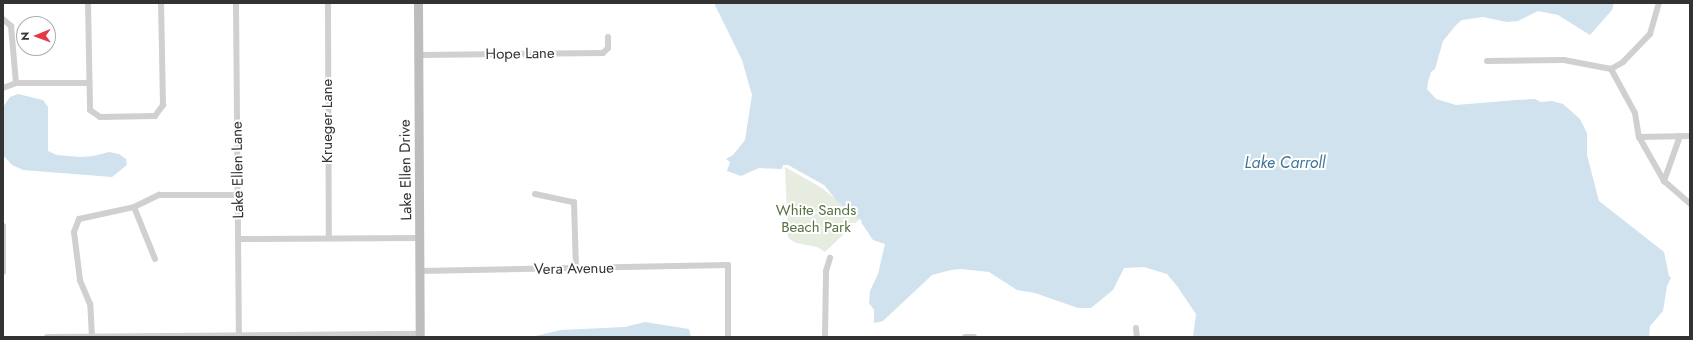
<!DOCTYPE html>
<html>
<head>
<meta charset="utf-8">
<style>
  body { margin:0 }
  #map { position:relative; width:1693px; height:340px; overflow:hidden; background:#fff; font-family:Jost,sans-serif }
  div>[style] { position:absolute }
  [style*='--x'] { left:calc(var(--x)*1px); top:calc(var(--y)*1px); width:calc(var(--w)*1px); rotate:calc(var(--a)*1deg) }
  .green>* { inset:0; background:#e6ecdf }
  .water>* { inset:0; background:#cfe2ee }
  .street>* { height:6px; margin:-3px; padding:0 3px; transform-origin:3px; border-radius:3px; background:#d0d0d0 }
  .secondary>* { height:9px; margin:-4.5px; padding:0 4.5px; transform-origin:4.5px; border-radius:4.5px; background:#bdbdbd }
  span { translate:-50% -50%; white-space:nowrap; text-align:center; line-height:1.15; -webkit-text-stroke:4px #fff; paint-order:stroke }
  .street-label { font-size:15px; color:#333 }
  .park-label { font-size:15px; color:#56703f }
  .water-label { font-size:16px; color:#3f7597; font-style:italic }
  .frame { position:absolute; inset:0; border:4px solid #333; pointer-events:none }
  .north { position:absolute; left:16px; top:16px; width:40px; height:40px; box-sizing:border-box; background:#fff; border:1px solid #adadad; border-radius:50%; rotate:269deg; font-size:11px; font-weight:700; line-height:16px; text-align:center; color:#333 }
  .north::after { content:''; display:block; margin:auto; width:14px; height:18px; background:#e63946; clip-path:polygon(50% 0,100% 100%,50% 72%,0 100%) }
</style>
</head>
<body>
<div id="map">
  <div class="green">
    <div style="clip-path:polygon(785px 167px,822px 188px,860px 219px,825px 252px,817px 247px,796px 243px,788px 238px)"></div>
  </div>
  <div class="water">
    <div style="clip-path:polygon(714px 3px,1614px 3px,1612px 10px,1590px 35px,1558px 15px,1538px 11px,1518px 21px,1507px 22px,1483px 17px,1462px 20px,1456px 25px,1443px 41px,1435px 69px,1431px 72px,1428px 82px,1427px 89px,1436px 99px,1456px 105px,1516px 100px,1535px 99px,1541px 102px,1552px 101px,1563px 104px,1580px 119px,1587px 133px,1587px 155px,1599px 201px,1664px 252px,1669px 276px,1671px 278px,1667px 286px,1663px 311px,1650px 326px,1649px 337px,1193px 337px,1196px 314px,1177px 286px,1167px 274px,1144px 267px,1124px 268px,1113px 290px,1091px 308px,1078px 308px,1035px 293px,1017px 290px,989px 272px,961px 269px,951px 270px,932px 275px,883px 321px,874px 323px,874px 310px,869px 303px,870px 291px,878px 274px,885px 244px,873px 240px,861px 222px,862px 221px,837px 201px,824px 185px,788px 165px,783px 165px,782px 169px,759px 168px,741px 176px,727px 171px,730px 162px,726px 159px,733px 155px,745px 140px,752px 95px,742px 60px)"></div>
    <div style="clip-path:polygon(18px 94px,43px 100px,48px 107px,48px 151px,57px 155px,81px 157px,93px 156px,109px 152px,119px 154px,126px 159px,127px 165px,112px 177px,23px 170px,12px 165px,3px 155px,3px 107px,10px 97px)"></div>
    <div style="clip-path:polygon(645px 322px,689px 329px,691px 337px,531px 337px,561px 330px,625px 327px)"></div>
  </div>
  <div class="street">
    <div style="--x:88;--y:3;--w:107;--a:88.9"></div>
    <div style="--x:90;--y:110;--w:12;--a:35"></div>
    <div style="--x:100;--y:117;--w:55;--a:-1"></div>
    <div style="--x:155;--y:116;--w:14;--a:-54"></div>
    <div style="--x:163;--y:105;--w:102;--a:-91.1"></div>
    <div style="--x:236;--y:3;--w:334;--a:89.5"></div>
    <div style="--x:328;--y:3;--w:235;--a:89.8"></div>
    <div style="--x:3;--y:19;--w:11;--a:41"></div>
    <div style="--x:11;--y:26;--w:57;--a:85"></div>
    <div style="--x:419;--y:55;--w:184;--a:-0.6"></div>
    <div style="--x:603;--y:53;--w:7;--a:-45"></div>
    <div style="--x:608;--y:48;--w:11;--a:-90"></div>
    <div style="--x:1487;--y:61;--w:77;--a:-0.7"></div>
    <div style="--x:1564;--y:60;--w:48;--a:10.8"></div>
    <div style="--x:1611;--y:69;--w:50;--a:61.4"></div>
    <div style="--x:1635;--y:113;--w:24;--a:81"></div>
    <div style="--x:1639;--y:137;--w:51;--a:60.4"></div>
    <div style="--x:1611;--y:69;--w:14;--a:-30"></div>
    <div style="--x:1623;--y:62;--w:39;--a:-46"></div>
    <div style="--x:1650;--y:34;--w:32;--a:-74"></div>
    <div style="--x:3;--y:88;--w:14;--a:-21"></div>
    <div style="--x:16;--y:83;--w:73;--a:0"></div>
    <div style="--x:1680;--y:136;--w:48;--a:109.6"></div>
    <div style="--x:1664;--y:181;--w:35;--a:41"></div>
    <div style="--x:1639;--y:137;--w:51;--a:-1.1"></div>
    <div style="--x:535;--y:194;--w:40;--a:12"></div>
    <div style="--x:574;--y:202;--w:67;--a:88.3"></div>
    <div style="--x:134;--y:207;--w:56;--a:68"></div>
    <div style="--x:3;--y:226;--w:46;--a:90"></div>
    <div style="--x:239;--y:239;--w:182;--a:-0.3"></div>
    <div style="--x:420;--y:271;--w:308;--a:-1.1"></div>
    <div style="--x:728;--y:265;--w:72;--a:90"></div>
    <div style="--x:1136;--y:328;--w:9;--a:84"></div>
    <div style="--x:47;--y:337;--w:373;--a:-0.5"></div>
    <div style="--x:92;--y:337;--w:33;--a:-93"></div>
    <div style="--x:90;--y:304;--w:26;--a:-113"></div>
    <div style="--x:80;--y:280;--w:48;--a:-97.1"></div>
    <div style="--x:74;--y:232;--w:14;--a:-69"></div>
    <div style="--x:79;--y:219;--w:56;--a:-12.3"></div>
    <div style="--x:134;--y:207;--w:28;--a:-26"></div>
    <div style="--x:159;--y:195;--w:79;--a:0"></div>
    <div style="--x:825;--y:337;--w:66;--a:-89.1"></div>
    <div style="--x:826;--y:271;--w:14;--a:-73"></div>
    <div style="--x:965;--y:337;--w:9;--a:0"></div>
  </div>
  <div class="secondary">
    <div style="--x:418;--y:3;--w:334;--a:89.7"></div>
  </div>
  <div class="street-label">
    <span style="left:520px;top:54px;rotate:-1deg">Hope Lane</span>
    <span style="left:328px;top:121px;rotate:-90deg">Krueger Lane</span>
    <span style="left:238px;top:170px;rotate:-91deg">Lake Ellen Lane</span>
    <span style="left:406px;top:170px;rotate:-91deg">Lake Ellen Drive</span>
    <span style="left:574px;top:269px;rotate:-1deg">Vera Avenue</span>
  </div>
  <div class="park-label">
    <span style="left:816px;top:219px">White Sands<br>Beach Park</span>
  </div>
  <div class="water-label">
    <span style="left:1285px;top:163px">Lake Carroll</span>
  </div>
  <div class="frame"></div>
  <div class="north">N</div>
</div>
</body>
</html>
